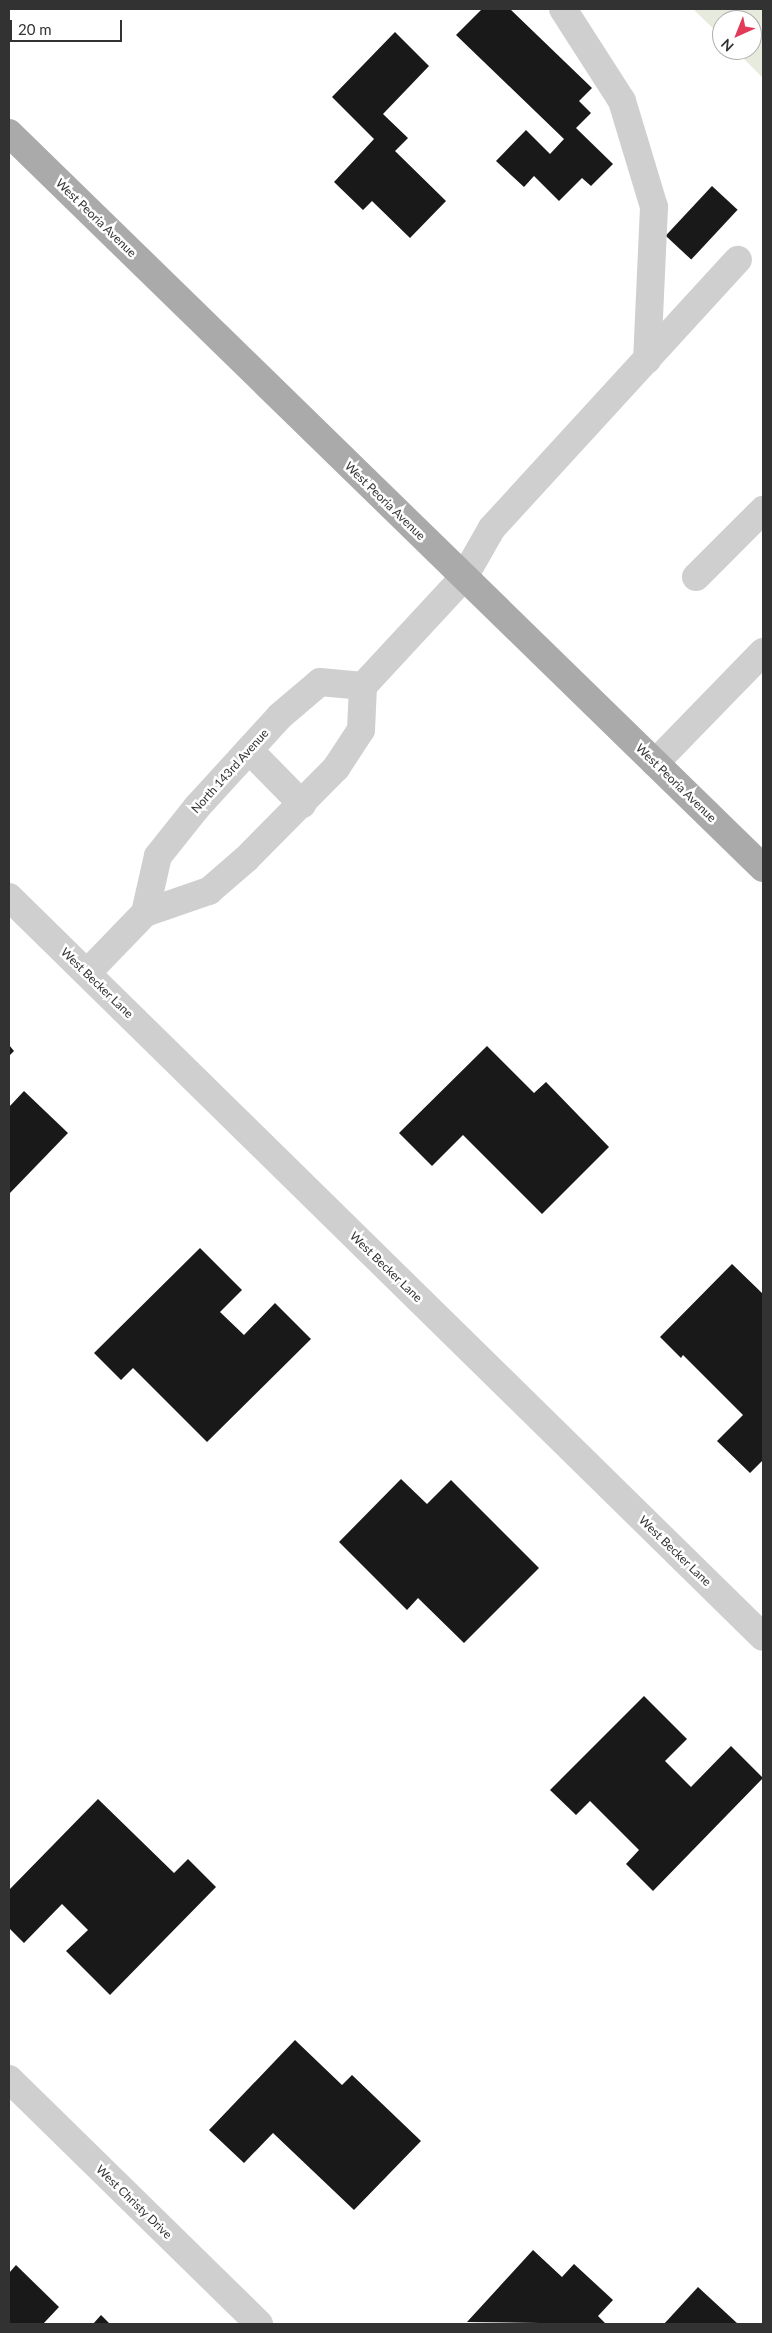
<!DOCTYPE html>
<html>
<head>
<meta charset="utf-8">
<style>
  body { margin:0 }
  #map { position:relative; width:772px; height:2333px; overflow:hidden; background:#fff; font-family:Lato,sans-serif }
  div>[style] { position:absolute }
  [style*='--x'] { left:calc(var(--x)*1px); top:calc(var(--y)*1px); width:calc(var(--w)*1px); rotate:calc(var(--a)*1deg) }
  .green>* { inset:0; background:#e7ebde }
  .building>* { inset:0; background:#191919; transform-origin:0 0 }
  .minor>* { height:28px; margin:-14px; padding:0 14px; transform-origin:14px; border-radius:14px; background:#cfcfcf }
  .major>* { height:28px; margin:-14px; padding:0 14px; transform-origin:14px; border-radius:14px; background:#aaa }
  span { translate:-50% -50%; white-space:nowrap; text-align:center; line-height:1.15; -webkit-text-stroke:5px #fff; paint-order:stroke }
  .street-label { font-size:12px; color:#323232 }
  .frame { position:absolute; inset:0; border:10px solid #323232; pointer-events:none }
  .north { position:absolute; left:712px; top:10px; width:50px; height:50px; box-sizing:border-box; background:#fff; border:1px solid #adadad; border-radius:50%; rotate:224deg; font-size:14px; font-weight:700; line-height:20px; text-align:center; color:#323232 }
  .north::after { content:''; display:block; margin:auto; width:18px; height:22px; background:#e33a59; clip-path:polygon(50% 0,100% 100%,50% 72%,0 100%) }
  .scale { position:absolute; left:10px; top:20px; width:112px; height:22px; box-sizing:border-box; border:2px solid #323232; border-top:0; padding-left:6px; font-size:15px; line-height:18px; white-space:nowrap; color:#323232; -webkit-text-stroke:4px #fff; paint-order:stroke }
</style>
</head>
<body>
<div id="map">
  <div class="green">
    <div style="clip-path:polygon(693px 9px,763px 9px,763px 78px,735px 50px,752px 50px,752px 20px,722px 20px,722px 37px)"></div>
  </div>
  <div class="building">
    <div style="clip-path:polygon(482px 9px,510px 9px,592px 88px,579px 101px,591px 113px,576px 128px,613px 164px,591px 186px,582px 178px,559px 201px,534px 176px,524px 187px,496px 161px,526px 130px,550px 154px,564px 139px,456px 35px)"></div>
    <div style="clip-path:polygon(395px 32px,429px 66px,383px 114px,408px 138px,395px 151px,446px 201px,410px 238px,372px 201px,363px 210px,334px 182px,374px 139px,332px 97px)"></div>
    <div style="left:712px;top:186px;width:35px;height:68px;rotate:43deg"></div>
    <div style="clip-path:polygon(9px 1045px,14px 1051px,9px 1056px)"></div>
    <div style="clip-path:polygon(487px 1046px,534px 1093px,546px 1082px,609px 1147px,542px 1214px,463px 1135px,432px 1166px,399px 1133px)"></div>
    <div style="clip-path:polygon(24px 1091px,68px 1133px,9px 1194px,9px 1107px)"></div>
    <div style="clip-path:polygon(200px 1248px,242px 1290px,220px 1312px,244px 1335px,275px 1303px,311px 1339px,207px 1442px,133px 1368px,121px 1380px,94px 1353px)"></div>
    <div style="clip-path:polygon(732px 1264px,763px 1294px,763px 1460px,750px 1473px,717px 1441px,743px 1415px,683px 1355px,681px 1358px,660px 1337px)"></div>
    <div style="clip-path:polygon(401px 1479px,427px 1504px,451px 1480px,539px 1568px,464px 1643px,418px 1598px,407px 1610px,339px 1542px)"></div>
    <div style="clip-path:polygon(644px 1696px,687px 1739px,665px 1761px,691px 1787px,731px 1746px,763px 1778px,653px 1891px,626px 1864px,639px 1850px,590px 1801px,576px 1815px,550px 1790px)"></div>
    <div style="clip-path:polygon(98px 1799px,174px 1873px,188px 1859px,216px 1887px,110px 1995px,66px 1951px,88px 1930px,62px 1904px,24px 1943px,9px 1928px,9px 1890px)"></div>
    <div style="clip-path:polygon(295px 2040px,342px 2085px,352px 2075px,421px 2141px,354px 2210px,273px 2133px,244px 2163px,209px 2130px)"></div>
    <div style="clip-path:polygon(533px 2250px,562px 2277px,574px 2264px,613px 2300px,598px 2316px,606px 2324px,467px 2322px)"></div>
    <div style="clip-path:polygon(16px 2265px,59px 2307px,43px 2324px,9px 2324px,9px 2273px)"></div>
    <div style="clip-path:polygon(698px 2287px,738px 2324px,664px 2324px)"></div>
    <div style="clip-path:polygon(101px 2315px,110px 2324px,93px 2324px)"></div>
  </div>
  <div class="minor">
    <div style="--x:563;--y:9;--w:109;--a:57.3"></div>
    <div style="--x:622;--y:101;--w:111;--a:73.2"></div>
    <div style="--x:654;--y:207;--w:153;--a:92.6"></div>
    <div style="--x:696;--y:577;--w:95;--a:-45"></div>
    <div style="--x:249;--y:750;--w:76;--a:45.5"></div>
    <div style="--x:655;--y:763;--w:155;--a:-45.8"></div>
    <div style="--x:9;--y:897;--w:1056;--a:44.46"></div>
    <div style="--x:145;--y:913;--w:58;--a:-77.2"></div>
    <div style="--x:158;--y:856;--w:63;--a:-51.5"></div>
    <div style="--x:197;--y:807;--w:123;--a:-47.6"></div>
    <div style="--x:280;--y:716;--w:52;--a:-40.4"></div>
    <div style="--x:320;--y:682;--w:43;--a:5.3"></div>
    <div style="--x:87;--y:973;--w:83;--a:-46"></div>
    <div style="--x:145;--y:913;--w:68;--a:-19"></div>
    <div style="--x:209;--y:891;--w:49;--a:-40.9"></div>
    <div style="--x:246;--y:859;--w:128;--a:-45.3"></div>
    <div style="--x:336;--y:768;--w:45;--a:-56.7"></div>
    <div style="--x:361;--y:730;--w:44;--a:-87.4"></div>
    <div style="--x:363;--y:686;--w:149;--a:-47.2"></div>
    <div style="--x:464;--y:577;--w:56;--a:-60.3"></div>
    <div style="--x:492;--y:528;--w:364;--a:-47.5"></div>
    <div style="--x:9;--y:2079;--w:350;--a:44.4"></div>
  </div>
  <div class="major">
    <div style="--x:9;--y:133;--w:1053;--a:44.27"></div>
  </div>
  <div class="street-label">
    <span style="left:96px;top:218px;rotate:44deg">West Peoria Avenue</span>
    <span style="left:385px;top:501px;rotate:44deg">West Peoria Avenue</span>
    <span style="left:230px;top:771px;rotate:-48deg">North 143rd Avenue</span>
    <span style="left:676px;top:783px;rotate:44deg">West Peoria Avenue</span>
    <span style="left:97px;top:983px;rotate:44deg">West Becker Lane</span>
    <span style="left:386px;top:1267px;rotate:44deg">West Becker Lane</span>
    <span style="left:675px;top:1551px;rotate:44deg">West Becker Lane</span>
    <span style="left:134px;top:2202px;rotate:44deg">West Christy Drive</span>
  </div>
  <div class="frame"></div>
  <div class="north">N</div>
  <div class="scale">20 m</div>
</div>
</body>
</html>
